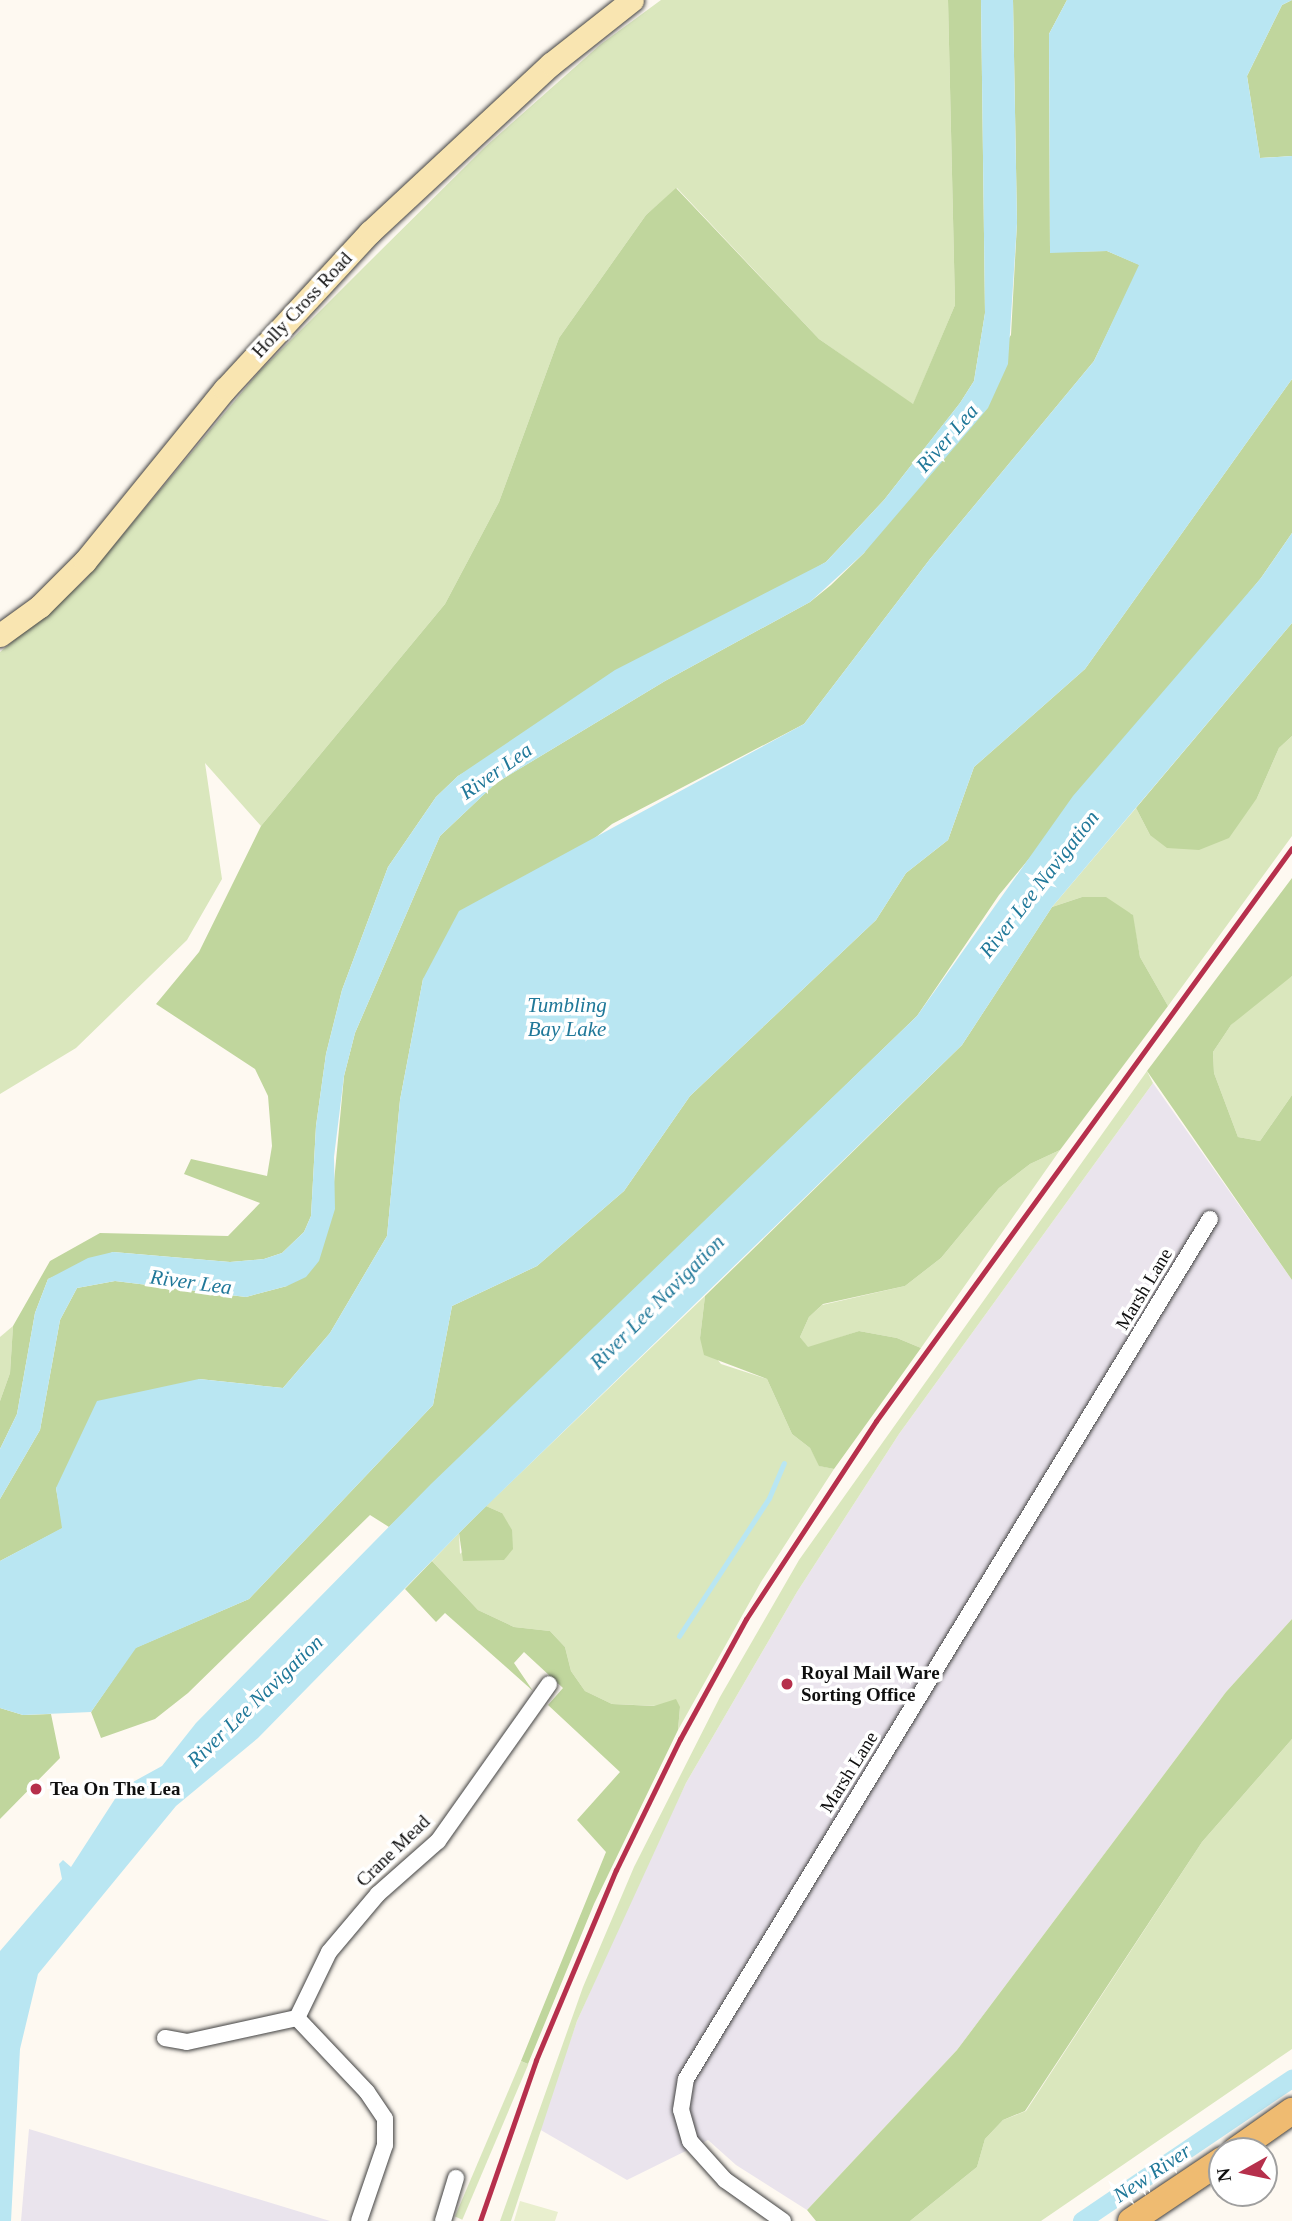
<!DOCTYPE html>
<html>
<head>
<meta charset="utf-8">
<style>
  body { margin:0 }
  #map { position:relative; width:1292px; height:2221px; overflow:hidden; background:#fef9f1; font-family:Georgia,serif }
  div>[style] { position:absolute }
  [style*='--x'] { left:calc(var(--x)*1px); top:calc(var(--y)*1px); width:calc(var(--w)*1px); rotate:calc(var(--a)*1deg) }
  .industrial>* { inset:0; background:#eae4ed }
  .green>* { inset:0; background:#dae7bd; transform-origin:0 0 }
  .forest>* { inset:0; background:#c0d69d }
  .pitch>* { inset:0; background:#e9efce }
  .water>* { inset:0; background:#b9e6f2 }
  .stream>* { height:5px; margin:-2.5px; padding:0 2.5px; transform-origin:2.5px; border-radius:2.5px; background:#b9e6f2 }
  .canal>* { height:18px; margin:-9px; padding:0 9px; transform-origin:9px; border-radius:9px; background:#b9e6f2 }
  .roads { filter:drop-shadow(0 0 2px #424242) drop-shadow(0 0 2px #424242) }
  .street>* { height:16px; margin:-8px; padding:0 8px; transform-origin:8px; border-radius:8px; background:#fff }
  .secondary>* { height:23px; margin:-11.5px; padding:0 11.5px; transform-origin:11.5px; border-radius:11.5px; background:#f9e5b1 }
  .primary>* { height:26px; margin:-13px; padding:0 13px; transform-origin:13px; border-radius:13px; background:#efbb71 }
  .rail>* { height:5px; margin:-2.5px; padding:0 2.5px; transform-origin:2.5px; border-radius:2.5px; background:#b6304c }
  .dots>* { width:19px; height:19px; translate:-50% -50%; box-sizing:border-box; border:4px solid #fff; border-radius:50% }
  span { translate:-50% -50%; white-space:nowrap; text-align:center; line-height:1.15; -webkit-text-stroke:7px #fff; paint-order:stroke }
  .street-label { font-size:19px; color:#0f0f0f }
  .poi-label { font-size:19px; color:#0f0f0f; font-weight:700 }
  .left { translate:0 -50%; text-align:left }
  .water-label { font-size:21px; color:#207899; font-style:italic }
  .north { position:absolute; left:1208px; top:2137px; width:70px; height:70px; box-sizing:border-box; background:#fff; border:2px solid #9f9f9f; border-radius:50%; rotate:261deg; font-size:19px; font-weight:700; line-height:28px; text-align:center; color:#0f0f0f }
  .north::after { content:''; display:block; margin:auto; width:24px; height:32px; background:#b6304c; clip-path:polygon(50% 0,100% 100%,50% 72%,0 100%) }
</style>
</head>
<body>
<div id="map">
  <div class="industrial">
    <div style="clip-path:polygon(1153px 1083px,1292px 1280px,1292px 1619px,1226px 1692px,957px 2050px,807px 2210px,736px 2165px,708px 2140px,627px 2180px,539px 2129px,577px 2021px,645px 1868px,686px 1783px,797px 1592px,899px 1434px)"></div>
    <div style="clip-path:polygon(29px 2129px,330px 2221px,21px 2221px)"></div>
  </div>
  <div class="green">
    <div style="clip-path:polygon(661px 0,948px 0,955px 305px,913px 405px,819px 339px,677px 188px,646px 215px,559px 338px,499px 502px,445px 604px,261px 826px,205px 763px,222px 879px,187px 940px,76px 1048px,0 1094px,0 652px,84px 581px,259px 372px,364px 267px,485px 147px,601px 44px)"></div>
    <div style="clip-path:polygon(1292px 736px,1292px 836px,1168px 1006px,1140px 957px,1132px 914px,1082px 897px,1052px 907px,1136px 808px,1150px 835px,1257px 798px,1279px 748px)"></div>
    <div style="clip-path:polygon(1292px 976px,1292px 1095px,1260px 1141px,1238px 1137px,1214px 1073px,1213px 1052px,1231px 1025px,1276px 984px)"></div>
    <div style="clip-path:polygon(1147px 1071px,1153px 1083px,899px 1434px,797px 1592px,686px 1783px,577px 2021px,511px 2221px,500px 2221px,583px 1987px,634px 1867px,720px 1697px,799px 1560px)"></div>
    <div style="clip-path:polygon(1060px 1150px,921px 1348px,897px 1338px,859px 1331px,808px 1348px,800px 1337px,809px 1317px,822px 1305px,905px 1286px,941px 1258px,999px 1188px,1030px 1164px)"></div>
    <div style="clip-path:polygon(705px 1296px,700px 1338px,721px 1364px,767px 1379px,792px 1434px,810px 1448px,820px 1466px,834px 1469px,761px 1582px,678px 1730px,680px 1707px,612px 1704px,585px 1691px,571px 1671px,565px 1647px,550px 1631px,514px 1627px,478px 1610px,432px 1561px,459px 1533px,460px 1554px,502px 1513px,486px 1506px)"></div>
    <div style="clip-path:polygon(13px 1326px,10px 1373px,0 1401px,0 1337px)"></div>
    <div style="clip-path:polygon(1292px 1739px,1292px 2049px,1041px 2221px,910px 2221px,977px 2167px,985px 2139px,1003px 2120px,1026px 2111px,1202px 1842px)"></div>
    <div style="left:521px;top:2061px;width:8px;height:169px;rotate:23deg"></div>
  </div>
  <div class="forest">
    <div style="clip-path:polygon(948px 0,981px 0,985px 313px,974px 381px,960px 403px,884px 500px,826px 562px,458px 776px,436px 797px,388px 867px,342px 990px,326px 1054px,316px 1126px,311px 1216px,304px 1232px,282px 1253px,264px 1259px,230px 1262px,113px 1252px,48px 1279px,35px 1313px,17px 1414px,0 1449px,0 1401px,10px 1373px,13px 1326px,50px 1261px,100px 1233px,228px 1236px,260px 1203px,184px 1174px,191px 1159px,267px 1176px,272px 1146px,268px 1096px,255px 1069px,156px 1004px,199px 952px,261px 826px,445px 604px,499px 502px,559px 338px,646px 215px,676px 188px,819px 339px,913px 404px,955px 305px)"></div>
    <div style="clip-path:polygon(1013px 0,1067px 0,1049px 34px,1050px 252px,1107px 251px,1140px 265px,1094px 361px,930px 559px,804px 724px,612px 824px,423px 979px,400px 1100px,387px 1236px,330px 1333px,283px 1388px,199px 1379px,56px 1488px,63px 1528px,0 1561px,0 1499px,40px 1430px,60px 1320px,77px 1288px,115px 1281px,246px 1297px,287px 1286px,334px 1182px,344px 1076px,355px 1033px,440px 836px,496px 783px,665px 681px,810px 602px,831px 585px,864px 553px,1011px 335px,1017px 223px)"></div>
    <div style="clip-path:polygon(1292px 0,1292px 156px,1260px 158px,1247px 76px,1282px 5px)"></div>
    <div style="clip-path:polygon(1292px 379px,1292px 533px,1261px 578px,999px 895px,917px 1016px,389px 1527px,370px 1515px,188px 1693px,155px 1719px,101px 1738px,91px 1712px,135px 1648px,249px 1599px,433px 1405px,452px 1306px,537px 1266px,624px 1191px,690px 1096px,876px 920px,906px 873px,948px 840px,974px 767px,1085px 669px)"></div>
    <div style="clip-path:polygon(1292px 623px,1292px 736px,1279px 748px,1257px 798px,1229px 838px,1199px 850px,1167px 848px,1150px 835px,1136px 808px)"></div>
    <div style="clip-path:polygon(1292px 878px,1292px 976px,1231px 1025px,1213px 1052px,1214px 1073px,1238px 1137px,1260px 1141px,1292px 1095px,1292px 1280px,1147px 1071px)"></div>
    <div style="clip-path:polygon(1082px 897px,1106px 897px,1133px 915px,1140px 957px,1168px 1006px,1060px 1150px,1030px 1164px,999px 1188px,941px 1258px,905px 1286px,823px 1304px,809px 1317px,800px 1337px,808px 1347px,859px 1331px,897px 1338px,921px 1348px,834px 1469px,819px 1466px,810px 1448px,792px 1434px,767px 1379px,704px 1355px,700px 1338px,705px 1296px,962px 1045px,1052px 907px)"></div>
    <div style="clip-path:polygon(486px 1506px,502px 1513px,512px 1530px,513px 1549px,504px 1560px,463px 1561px,459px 1533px)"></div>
    <div style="clip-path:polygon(432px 1561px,478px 1610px,514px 1627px,550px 1631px,565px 1647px,571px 1671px,585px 1691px,612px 1704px,654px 1706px,676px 1699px,680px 1707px,678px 1730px,594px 1904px,528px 2064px,521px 2061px,606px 1852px,577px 1820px,620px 1772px,548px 1705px,563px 1688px,524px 1652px,514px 1663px,533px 1691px,445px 1613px,436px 1622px,405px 1589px)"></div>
    <div style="clip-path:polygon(1292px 1619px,1292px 1739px,1202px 1842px,1025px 2111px,1003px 2120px,985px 2139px,977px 2167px,910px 2221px,816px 2221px,807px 2210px,957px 2050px,1226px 1692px)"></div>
    <div style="clip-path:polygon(0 1708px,23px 1715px,51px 1714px,60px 1758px,0 1819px)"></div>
  </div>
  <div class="pitch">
    <div style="clip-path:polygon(520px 2201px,558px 2212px,555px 2221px,514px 2221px)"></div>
  </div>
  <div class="water">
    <div style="clip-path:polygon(981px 0,1013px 0,1017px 223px,1008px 364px,988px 408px,864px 553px,810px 602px,665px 681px,496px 783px,440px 836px,355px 1033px,344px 1076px,334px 1157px,335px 1209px,319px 1261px,306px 1277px,287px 1286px,246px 1297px,115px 1281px,77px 1288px,60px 1320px,40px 1430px,0 1499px,0 1449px,17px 1414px,35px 1313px,48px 1279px,88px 1258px,113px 1252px,230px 1262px,264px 1259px,282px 1253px,304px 1232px,311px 1216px,316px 1126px,326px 1054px,342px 990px,388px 867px,436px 797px,458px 776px,615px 670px,826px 562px,884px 500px,960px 403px,974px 381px,985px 313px)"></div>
    <div style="clip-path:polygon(1067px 0,1292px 0,1282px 5px,1247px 76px,1260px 158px,1292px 156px,1292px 379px,1085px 669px,974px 767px,948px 840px,906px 873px,876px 920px,690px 1096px,624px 1191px,537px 1266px,452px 1306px,433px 1405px,249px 1599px,136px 1648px,91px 1712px,23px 1715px,0 1708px,0 1561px,62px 1528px,56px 1488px,97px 1401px,199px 1379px,283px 1388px,330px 1333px,387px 1236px,400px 1100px,423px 979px,459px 911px,804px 724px,930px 559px,1094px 361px,1139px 265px,1107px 251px,1050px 253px,1049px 34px)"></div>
    <div style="clip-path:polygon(1292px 533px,1292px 623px,1052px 907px,962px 1045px,467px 1525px,258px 1738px,176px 1806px,38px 1974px,20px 2049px,11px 2221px,0 2221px,0 1951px,62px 1879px,59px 1864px,63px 1860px,71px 1867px,122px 1788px,162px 1766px,196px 1723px,431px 1484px,917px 1016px,1073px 796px,1261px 578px)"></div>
  </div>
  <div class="stream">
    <div style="--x:679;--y:1636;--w:165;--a:-56.9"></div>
    <div style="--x:769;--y:1498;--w:38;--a:-67"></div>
  </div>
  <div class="canal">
    <div style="--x:1082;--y:2221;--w:254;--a:-34.1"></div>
  </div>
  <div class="roads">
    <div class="street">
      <div style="--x:297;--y:2018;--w:73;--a:-64.1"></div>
      <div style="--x:329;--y:1952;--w:76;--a:-49.8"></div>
      <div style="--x:378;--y:1894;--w:80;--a:-41.5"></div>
      <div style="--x:438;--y:1841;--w:192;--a:-54.7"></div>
      <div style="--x:297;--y:2018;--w:102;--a:46.6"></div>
      <div style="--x:367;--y:2092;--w:32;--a:56"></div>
      <div style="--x:385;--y:2119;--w:26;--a:90"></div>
      <div style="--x:385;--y:2145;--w:80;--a:108.9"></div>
      <div style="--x:165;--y:2038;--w:22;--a:10"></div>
      <div style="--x:187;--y:2042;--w:113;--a:-12.3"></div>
      <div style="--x:443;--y:2221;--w:45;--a:-73.2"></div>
      <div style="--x:783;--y:2221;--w:71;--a:-144.7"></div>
      <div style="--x:725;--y:2180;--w:52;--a:-131.9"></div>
      <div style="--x:690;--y:2141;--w:32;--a:-106"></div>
      <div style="--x:681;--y:2110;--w:31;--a:-81"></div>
      <div style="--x:686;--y:2079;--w:1007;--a:-58.65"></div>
    </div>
    <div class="secondary">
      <div style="--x:0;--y:635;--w:49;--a:-35.9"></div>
      <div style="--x:40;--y:606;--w:64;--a:-45"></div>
      <div style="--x:85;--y:561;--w:222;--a:-50.9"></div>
      <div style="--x:225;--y:389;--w:214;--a:-47.3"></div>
      <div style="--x:370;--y:232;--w:247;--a:-42.9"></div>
      <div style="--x:551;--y:64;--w:103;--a:-38.3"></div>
    </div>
    <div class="primary">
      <div style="--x:1235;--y:2151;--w:70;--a:-35.1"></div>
      <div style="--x:1131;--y:2221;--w:110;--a:-33.8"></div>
    </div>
  </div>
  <div class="rail">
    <div style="--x:480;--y:2221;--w:170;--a:-70.8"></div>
    <div style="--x:536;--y:2060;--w:206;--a:-67.2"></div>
    <div style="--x:616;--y:1870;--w:146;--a:-64"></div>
    <div style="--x:680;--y:1739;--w:137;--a:-61.2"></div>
    <div style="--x:746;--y:1619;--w:237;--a:-56.7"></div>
    <div style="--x:876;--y:1421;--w:708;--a:-54.02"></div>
  </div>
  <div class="dots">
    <div style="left:787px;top:1684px;background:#b6304c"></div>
    <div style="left:36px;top:1789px;background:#b6304c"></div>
  </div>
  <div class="street-label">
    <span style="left:302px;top:305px;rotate:-47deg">Holly Cross Road</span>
    <span style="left:1144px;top:1289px;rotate:-59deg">Marsh Lane</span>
    <span style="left:849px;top:1772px;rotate:-58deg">Marsh Lane</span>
    <span style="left:393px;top:1851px;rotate:-44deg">Crane Mead</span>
  </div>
  <div class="poi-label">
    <span class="left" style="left:801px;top:1684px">Royal Mail Ware<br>Sorting Office</span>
    <span class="left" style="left:50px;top:1789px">Tea On The Lea</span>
  </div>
  <div class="water-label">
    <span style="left:947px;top:438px;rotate:-49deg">River Lea</span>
    <span style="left:496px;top:771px;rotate:-35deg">River Lea</span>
    <span style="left:1039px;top:884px;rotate:-52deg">River Lee Navigation</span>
    <span style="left:567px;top:1017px">Tumbling<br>Bay Lake</span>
    <span style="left:191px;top:1282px;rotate:8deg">River Lea</span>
    <span style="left:657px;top:1302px;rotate:-45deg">River Lee Navigation</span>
    <span style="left:255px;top:1701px;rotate:-44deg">River Lee Navigation</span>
    <span style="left:1152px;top:2173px;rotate:-34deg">New River</span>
  </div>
  <div class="north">N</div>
</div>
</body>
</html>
